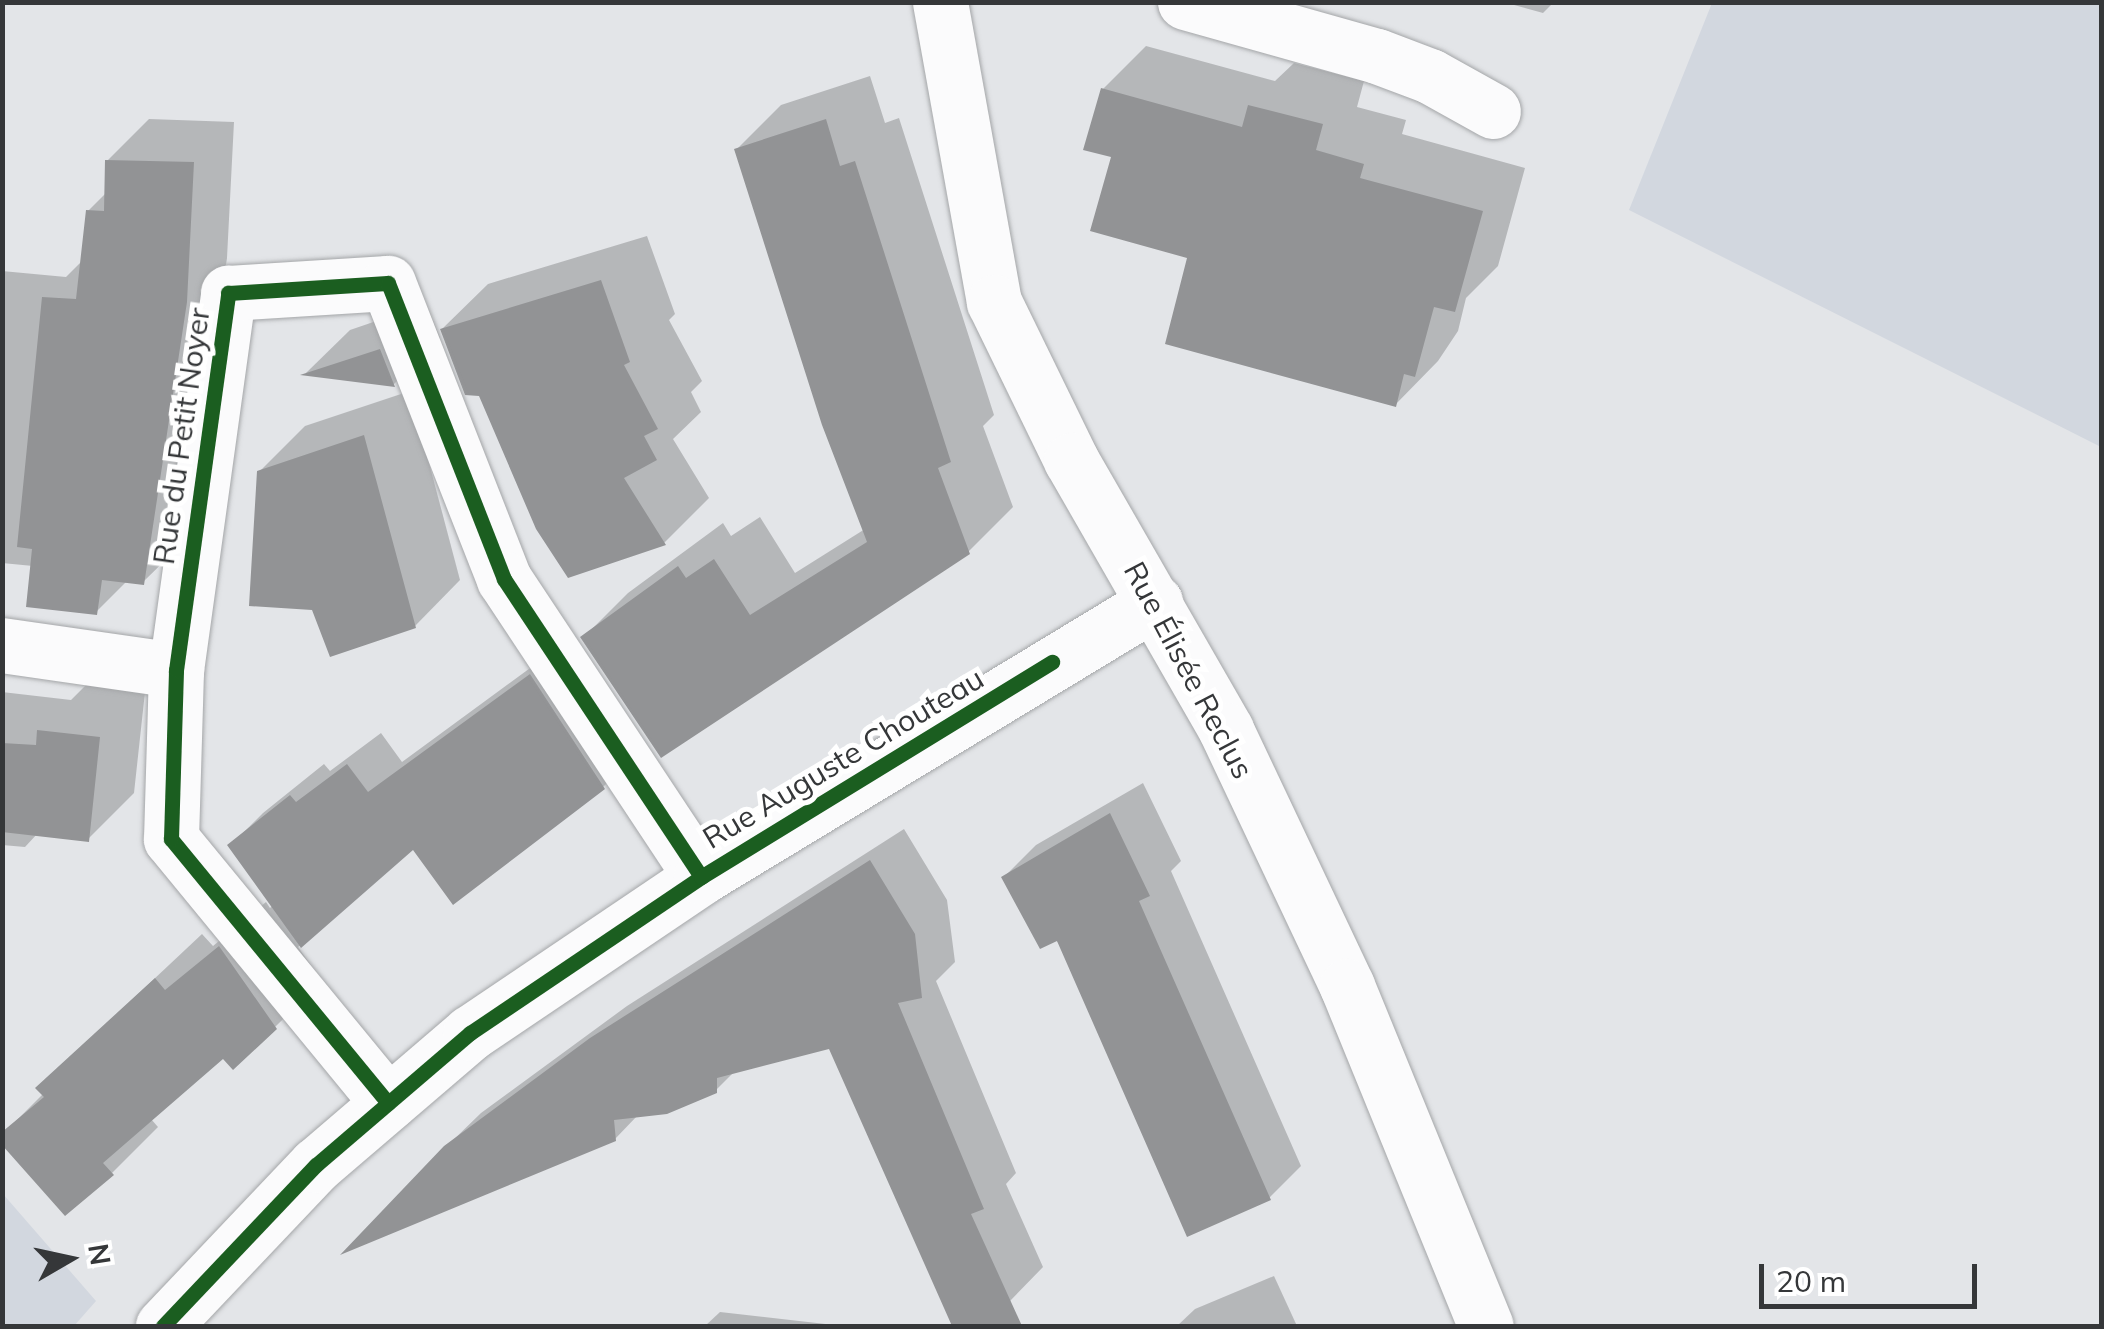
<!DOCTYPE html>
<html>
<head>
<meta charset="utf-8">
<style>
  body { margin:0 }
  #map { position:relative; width:2104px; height:1329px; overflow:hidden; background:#e3e5e8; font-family:Mulish,sans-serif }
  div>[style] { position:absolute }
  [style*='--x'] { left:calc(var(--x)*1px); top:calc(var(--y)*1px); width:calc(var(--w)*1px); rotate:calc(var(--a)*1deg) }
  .built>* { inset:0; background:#d2d7df }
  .shadow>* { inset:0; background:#0003 }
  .building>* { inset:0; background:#929395 }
  .roads { filter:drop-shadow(0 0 2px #a4a6a8) drop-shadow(0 0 2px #a4a6a8) }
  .minor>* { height:55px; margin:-27.5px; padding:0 27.5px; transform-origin:27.5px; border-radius:27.5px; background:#fbfbfc }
  .cycleway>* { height:15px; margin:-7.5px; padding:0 7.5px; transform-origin:7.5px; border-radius:7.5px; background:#1b5e20 }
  span { translate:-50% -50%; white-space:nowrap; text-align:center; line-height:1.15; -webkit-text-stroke:10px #fff; paint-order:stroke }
  .street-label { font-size:30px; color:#353739 }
  .frame { position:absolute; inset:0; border:5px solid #353739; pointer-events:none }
  .north { position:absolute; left:20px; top:1209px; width:100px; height:100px; -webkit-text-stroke:8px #fff; paint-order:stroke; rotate:81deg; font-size:28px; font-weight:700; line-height:40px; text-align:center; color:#353739 }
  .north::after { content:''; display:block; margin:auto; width:35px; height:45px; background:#353739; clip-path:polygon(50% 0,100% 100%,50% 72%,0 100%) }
  .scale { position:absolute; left:1759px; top:1264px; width:218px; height:45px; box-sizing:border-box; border:5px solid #353739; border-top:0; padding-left:12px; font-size:30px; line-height:35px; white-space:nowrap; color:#353739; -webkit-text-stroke:8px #fff; paint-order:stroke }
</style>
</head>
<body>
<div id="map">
  <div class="built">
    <div style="clip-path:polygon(1712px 3px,2101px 3px,2101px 447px,1629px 210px)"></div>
    <div style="clip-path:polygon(3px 1194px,96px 1301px,74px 1326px,3px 1326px)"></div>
  </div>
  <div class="shadow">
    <div style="clip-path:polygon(1503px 2px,1554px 2px,1543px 13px)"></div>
    <div style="clip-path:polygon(1146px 46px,1275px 81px,1294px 63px,1364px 81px,1357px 107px,1406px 120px,1402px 134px,1525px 168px,1498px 266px,1466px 298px,1458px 331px,1438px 361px,1395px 405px,1190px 256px,1114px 155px,1103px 89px)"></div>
    <div style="clip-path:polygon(870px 76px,885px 123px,899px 118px,994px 415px,983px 426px,1013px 507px,968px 552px,662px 754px,583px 638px,628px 593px,723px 523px,731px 536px,760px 517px,795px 573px,865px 529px,737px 149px,781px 105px)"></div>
    <div style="clip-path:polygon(149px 119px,234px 122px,227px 258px,185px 541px,143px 582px,128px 580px,96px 612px,33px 566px,2px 563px,2px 271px,66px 277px,83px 260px,88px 211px,107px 192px,107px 161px)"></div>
    <div style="clip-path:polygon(647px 236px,675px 314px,669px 320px,702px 381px,691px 392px,701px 412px,673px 439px,709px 498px,664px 543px,480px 394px,442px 329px,488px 284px)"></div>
    <div style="clip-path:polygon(426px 304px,440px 338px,394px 384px,306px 373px,350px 330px)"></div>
    <div style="clip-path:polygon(410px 391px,460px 580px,415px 626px,259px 472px,305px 426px)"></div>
    <div style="clip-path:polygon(563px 644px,636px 754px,603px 787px,414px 846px,298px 947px,322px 981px,275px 1027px,224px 1055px,151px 1119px,158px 1127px,112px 1173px,2px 1135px,44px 1093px,38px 1088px,202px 934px,213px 946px,266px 902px,270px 908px,276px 902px,230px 846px,263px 813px,324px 764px,330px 771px,381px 733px,402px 762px)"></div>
    <div style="clip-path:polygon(86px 685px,145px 692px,134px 793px,88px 839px,38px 833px,25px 847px,2px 845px,2px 692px,71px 700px)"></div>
    <div style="clip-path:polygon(1143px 783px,1181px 861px,1171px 871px,1301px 1166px,1269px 1198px,1004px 877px,1036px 845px)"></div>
    <div style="clip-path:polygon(904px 829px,947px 900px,955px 962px,936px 981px,1016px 1173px,1006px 1184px,1043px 1267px,1010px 1301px,831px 1046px,735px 1071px,715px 1091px,638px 1115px,615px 1139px,446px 1147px,481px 1113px,627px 1006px)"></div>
    <div style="clip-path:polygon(1274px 1276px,1297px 1326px,1177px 1326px,1195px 1309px)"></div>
    <div style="clip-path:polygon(720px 1312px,843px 1326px,705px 1326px)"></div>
  </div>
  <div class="building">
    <div style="clip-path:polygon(1101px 88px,1242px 127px,1248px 105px,1323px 124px,1316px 150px,1364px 164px,1360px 178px,1483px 211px,1455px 312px,1434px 307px,1415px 377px,1404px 374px,1396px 407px,1165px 344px,1187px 258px,1090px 231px,1111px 157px,1083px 150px)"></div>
    <div style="clip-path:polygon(826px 119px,840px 166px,855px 161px,951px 462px,938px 468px,970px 554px,661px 758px,580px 637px,678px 566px,686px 578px,714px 559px,750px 615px,867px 542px,822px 425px,734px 149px)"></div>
    <div style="clip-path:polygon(105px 160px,194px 162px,187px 302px,144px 585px,102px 580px,97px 615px,26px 607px,32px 549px,17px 547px,42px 297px,76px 299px,86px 210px,104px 211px)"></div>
    <div style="clip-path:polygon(601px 280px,630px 362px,624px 365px,658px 429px,644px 436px,657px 460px,624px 478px,666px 545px,568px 578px,536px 529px,479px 396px,465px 395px,440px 329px)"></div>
    <div style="clip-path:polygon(380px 349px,395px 387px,300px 375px)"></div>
    <div style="clip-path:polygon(364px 435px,416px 628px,330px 657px,312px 610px,249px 606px,257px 471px)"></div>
    <div style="clip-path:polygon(530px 674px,605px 789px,453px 905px,413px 850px,301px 948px,227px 845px,290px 795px,296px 802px,347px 764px,368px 792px)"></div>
    <div style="clip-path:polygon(37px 730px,100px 737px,89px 842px,2px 832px,2px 743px,36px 745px)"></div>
    <div style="clip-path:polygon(1110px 813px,1150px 896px,1139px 901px,1271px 1200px,1187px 1237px,1057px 941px,1040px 949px,1001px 877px)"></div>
    <div style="clip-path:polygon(870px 860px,915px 934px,922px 998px,898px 1003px,984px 1209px,971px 1214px,1022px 1326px,952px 1326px,829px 1049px,717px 1078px,717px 1093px,667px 1114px,614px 1120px,616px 1141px,340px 1255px,444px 1146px,590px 1038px)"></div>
    <div style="clip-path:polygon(219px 946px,277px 1029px,233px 1070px,223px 1059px,103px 1163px,114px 1175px,65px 1216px,2px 1145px,2px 1132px,44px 1097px,35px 1088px,155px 978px,165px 990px)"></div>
  </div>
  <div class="roads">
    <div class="minor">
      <div style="--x:940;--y:2;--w:305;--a:79.8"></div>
      <div style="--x:994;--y:302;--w:176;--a:64"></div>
      <div style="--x:1071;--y:460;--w:311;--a:60.1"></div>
      <div style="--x:1226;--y:730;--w:283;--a:64.7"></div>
      <div style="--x:1347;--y:986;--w:367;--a:67.8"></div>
      <div style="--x:1185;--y:2;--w:199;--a:15.7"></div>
      <div style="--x:1377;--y:56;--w:57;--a:20.7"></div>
      <div style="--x:1430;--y:76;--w:72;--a:29.1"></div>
      <div style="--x:2;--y:645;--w:176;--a:8.2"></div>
      <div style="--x:388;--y:1103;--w:342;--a:-129.4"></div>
      <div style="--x:171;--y:839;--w:169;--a:-88.3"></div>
      <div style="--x:176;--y:670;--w:381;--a:-82.1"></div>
      <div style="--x:228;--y:293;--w:160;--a:-3.6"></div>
      <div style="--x:388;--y:283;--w:318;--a:68.6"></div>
      <div style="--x:504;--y:579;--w:357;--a:56.5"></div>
      <div style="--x:163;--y:1326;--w:222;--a:-46.5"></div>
      <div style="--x:316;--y:1165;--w:203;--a:-40.6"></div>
      <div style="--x:470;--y:1033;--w:279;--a:-34"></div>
      <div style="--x:701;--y:877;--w:531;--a:-31.2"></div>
    </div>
  </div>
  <div class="cycleway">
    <div style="--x:388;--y:1103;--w:342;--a:-129.4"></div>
    <div style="--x:171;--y:839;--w:169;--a:-88.3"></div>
    <div style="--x:176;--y:670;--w:381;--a:-82.1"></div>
    <div style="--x:228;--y:293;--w:160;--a:-3.6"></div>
    <div style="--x:388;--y:283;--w:318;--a:68.6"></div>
    <div style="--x:504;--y:579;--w:357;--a:56.5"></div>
    <div style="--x:163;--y:1326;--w:222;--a:-46.5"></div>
    <div style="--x:316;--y:1165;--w:203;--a:-40.6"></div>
    <div style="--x:470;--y:1033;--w:279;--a:-34"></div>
    <div style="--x:701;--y:877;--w:412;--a:-31.5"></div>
  </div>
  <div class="street-label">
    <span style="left:181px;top:436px;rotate:-82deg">Rue du Petit Noyer</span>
    <span style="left:1189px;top:670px;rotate:62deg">Rue Élisée Reclus</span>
    <span style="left:843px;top:758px;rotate:-31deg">Rue Auguste Chouteau</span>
  </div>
  <div class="frame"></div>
  <div class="north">N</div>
  <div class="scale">20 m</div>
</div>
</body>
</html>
